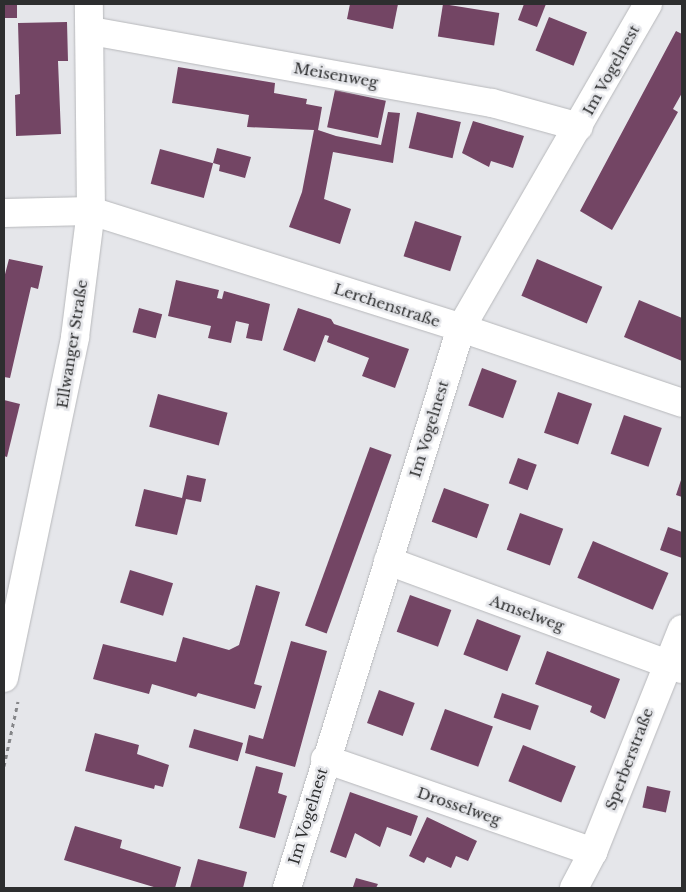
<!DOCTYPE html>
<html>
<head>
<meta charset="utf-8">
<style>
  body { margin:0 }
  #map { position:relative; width:686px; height:892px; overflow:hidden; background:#e5e6ea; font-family:"Libre Baskerville",serif }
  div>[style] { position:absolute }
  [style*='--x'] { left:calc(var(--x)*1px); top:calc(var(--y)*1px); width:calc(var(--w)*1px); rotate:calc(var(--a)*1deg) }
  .building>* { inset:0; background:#734564; transform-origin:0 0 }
  .path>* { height:3px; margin-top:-1.5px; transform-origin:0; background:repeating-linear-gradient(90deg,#858689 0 4px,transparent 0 8px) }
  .roads { filter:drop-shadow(0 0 1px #b7b8bb) drop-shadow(0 0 1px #b7b8bb) }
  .minor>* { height:28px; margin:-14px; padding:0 14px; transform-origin:14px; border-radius:14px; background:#fff }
  .primary>* { height:28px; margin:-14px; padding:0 14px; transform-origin:14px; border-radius:14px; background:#fff }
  span { translate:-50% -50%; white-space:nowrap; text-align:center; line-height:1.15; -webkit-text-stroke:5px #e5e6ea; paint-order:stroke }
  .street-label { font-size:15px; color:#2d2e2f }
  .frame { position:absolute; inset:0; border:5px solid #2d2e2f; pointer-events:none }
</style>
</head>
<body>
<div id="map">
  <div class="building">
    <div style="left:4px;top:4px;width:13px;height:14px"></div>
    <div style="clip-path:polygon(350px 4px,398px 4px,393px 29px,347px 19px)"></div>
    <div style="left:443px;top:4px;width:57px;height:33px;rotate:9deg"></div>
    <div style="clip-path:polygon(524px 4px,546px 4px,537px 27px,518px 20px)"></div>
    <div style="left:549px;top:17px;width:41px;height:36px;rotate:22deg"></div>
    <div style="clip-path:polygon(67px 22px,68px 61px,58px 61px,61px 134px,16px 136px,15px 95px,20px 94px,18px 23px)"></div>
    <div style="clip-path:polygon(676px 31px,682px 34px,682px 93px,673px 109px,678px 112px,612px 230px,580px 211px)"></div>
    <div style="clip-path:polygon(178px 67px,275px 83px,274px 93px,307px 99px,306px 104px,322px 107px,318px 130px,336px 136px,381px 145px,388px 112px,400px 113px,393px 163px,333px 152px,324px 199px,351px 209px,340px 244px,289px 227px,302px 192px,314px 130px,247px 127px,249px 115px,172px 103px)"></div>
    <div style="left:335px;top:90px;width:52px;height:38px;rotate:12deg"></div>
    <div style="left:417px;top:112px;width:45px;height:37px;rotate:13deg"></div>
    <div style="clip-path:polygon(473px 121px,524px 136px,513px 168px,491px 161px,489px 167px,462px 153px)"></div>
    <div style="clip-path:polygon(217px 148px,251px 157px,245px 178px,219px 171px,220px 165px,213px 163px)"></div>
    <div style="left:160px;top:149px;width:55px;height:36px;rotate:15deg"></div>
    <div style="left:415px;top:221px;width:49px;height:37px;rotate:18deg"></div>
    <div style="clip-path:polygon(9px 259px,43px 266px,38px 289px,31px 287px,10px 378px,4px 377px,4px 278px)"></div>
    <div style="left:537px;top:259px;width:71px;height:40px;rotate:23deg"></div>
    <div style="clip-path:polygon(176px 280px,219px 290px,217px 298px,222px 299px,224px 291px,270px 304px,262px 341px,246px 338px,249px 324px,236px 321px,231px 343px,208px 338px,211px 326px,168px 316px)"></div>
    <div style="clip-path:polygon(639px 300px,682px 318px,682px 361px,624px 337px)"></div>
    <div style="left:139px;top:308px;width:24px;height:25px;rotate:15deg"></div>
    <div style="clip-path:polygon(298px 308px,331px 319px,334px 324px,409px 349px,395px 388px,362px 376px,369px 358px,327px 342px,329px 336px,325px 335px,315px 362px,283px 350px)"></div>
    <div style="left:482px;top:368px;width:37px;height:40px;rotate:20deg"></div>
    <div style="left:558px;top:392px;width:36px;height:43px;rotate:19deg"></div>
    <div style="left:158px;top:394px;width:72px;height:34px;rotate:15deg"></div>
    <div style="clip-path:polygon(4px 400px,20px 404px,7px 457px,4px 456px)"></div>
    <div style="left:624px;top:415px;width:40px;height:41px;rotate:19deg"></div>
    <div style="left:370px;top:447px;width:23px;height:190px;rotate:20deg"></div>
    <div style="left:518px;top:458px;width:20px;height:27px;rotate:20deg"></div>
    <div style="clip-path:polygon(187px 475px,206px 479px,201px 502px,186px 499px,177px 535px,135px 526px,144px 489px,182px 498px)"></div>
    <div style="clip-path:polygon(682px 477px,682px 497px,676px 495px)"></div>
    <div style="left:444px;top:488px;width:48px;height:36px;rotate:20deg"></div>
    <div style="left:520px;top:513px;width:46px;height:39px;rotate:20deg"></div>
    <div style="clip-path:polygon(668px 527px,682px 532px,682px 558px,660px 550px)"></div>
    <div style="left:593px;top:541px;width:82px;height:40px;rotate:23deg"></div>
    <div style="left:130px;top:570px;width:45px;height:34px;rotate:17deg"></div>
    <div style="clip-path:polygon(256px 585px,280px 592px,254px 684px,262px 686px,255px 709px,198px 693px,196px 697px,152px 684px,149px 694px,93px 679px,103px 644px,176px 662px,183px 637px,229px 650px,239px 645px)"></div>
    <div style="left:410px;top:595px;width:44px;height:39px;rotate:20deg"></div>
    <div style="left:477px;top:619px;width:47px;height:38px;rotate:21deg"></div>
    <div style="clip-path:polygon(291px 641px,327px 651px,295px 767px,245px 753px,249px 735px,263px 739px)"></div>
    <div style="clip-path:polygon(547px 651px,620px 679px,605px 719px,590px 712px,592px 706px,535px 684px)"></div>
    <div style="left:379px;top:690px;width:38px;height:35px;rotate:20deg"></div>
    <div style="left:502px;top:693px;width:39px;height:26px;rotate:19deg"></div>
    <div style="left:445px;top:709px;width:51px;height:43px;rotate:20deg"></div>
    <div style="left:194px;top:729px;width:51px;height:19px;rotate:16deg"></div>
    <div style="clip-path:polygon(95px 733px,139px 745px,137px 754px,169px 765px,163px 787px,155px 785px,154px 789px,85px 771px)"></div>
    <div style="left:523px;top:745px;width:57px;height:39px;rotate:22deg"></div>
    <div style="clip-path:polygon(256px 766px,283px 773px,278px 793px,287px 796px,275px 838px,239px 828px)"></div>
    <div style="left:647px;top:786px;width:24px;height:22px;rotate:12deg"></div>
    <div style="clip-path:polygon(350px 792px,418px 816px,411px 836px,387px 827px,380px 847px,355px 833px,346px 858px,330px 852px)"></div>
    <div style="clip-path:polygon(427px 817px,477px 841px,468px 861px,456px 856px,451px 868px,427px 857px,424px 863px,409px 856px)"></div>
    <div style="clip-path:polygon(75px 826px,122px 840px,120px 848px,181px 867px,175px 888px,157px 888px,64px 860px)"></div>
    <div style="clip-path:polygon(198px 859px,247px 872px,243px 888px,190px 888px)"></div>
    <div style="clip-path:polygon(356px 878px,378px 884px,376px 888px,353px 887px)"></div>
  </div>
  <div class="path">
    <div style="--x:4;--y:766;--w:66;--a:-77.8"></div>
  </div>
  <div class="roads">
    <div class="minor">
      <div style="--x:91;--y:31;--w:407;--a:10.2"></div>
      <div style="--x:492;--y:103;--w:90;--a:15.4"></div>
      <div style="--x:4;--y:213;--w:87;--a:-1.3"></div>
      <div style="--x:91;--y:211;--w:388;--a:17.5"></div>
      <div style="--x:461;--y:328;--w:233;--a:18.7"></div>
      <div style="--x:388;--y:561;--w:313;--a:20.2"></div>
      <div style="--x:325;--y:759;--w:284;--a:19.1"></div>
      <div style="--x:287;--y:888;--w:586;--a:-72.74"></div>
      <div style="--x:461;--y:328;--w:374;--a:-60"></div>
      <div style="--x:574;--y:888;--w:41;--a:-62.2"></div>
      <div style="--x:593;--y:852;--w:240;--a:-68.2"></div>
    </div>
    <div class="primary">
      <div style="--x:4;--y:678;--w:348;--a:-78.2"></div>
      <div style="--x:75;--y:337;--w:127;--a:-82.8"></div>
      <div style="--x:91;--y:211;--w:207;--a:-90.6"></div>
    </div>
  </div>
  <div class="street-label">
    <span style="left:611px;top:70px;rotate:-61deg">Im Vogelnest</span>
    <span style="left:336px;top:75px;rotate:10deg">Meisenweg</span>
    <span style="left:387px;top:305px;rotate:18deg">Lerchenstraße</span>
    <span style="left:72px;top:344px;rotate:-81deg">Ellwanger Straße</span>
    <span style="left:429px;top:429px;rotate:-73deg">Im Vogelnest</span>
    <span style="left:527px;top:613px;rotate:20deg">Amselweg</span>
    <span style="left:629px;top:759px;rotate:-69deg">Sperberstraße</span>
    <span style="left:459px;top:806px;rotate:19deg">Drosselweg</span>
    <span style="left:308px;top:816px;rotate:-73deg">Im Vogelnest</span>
  </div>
  <div class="frame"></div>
</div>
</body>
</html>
